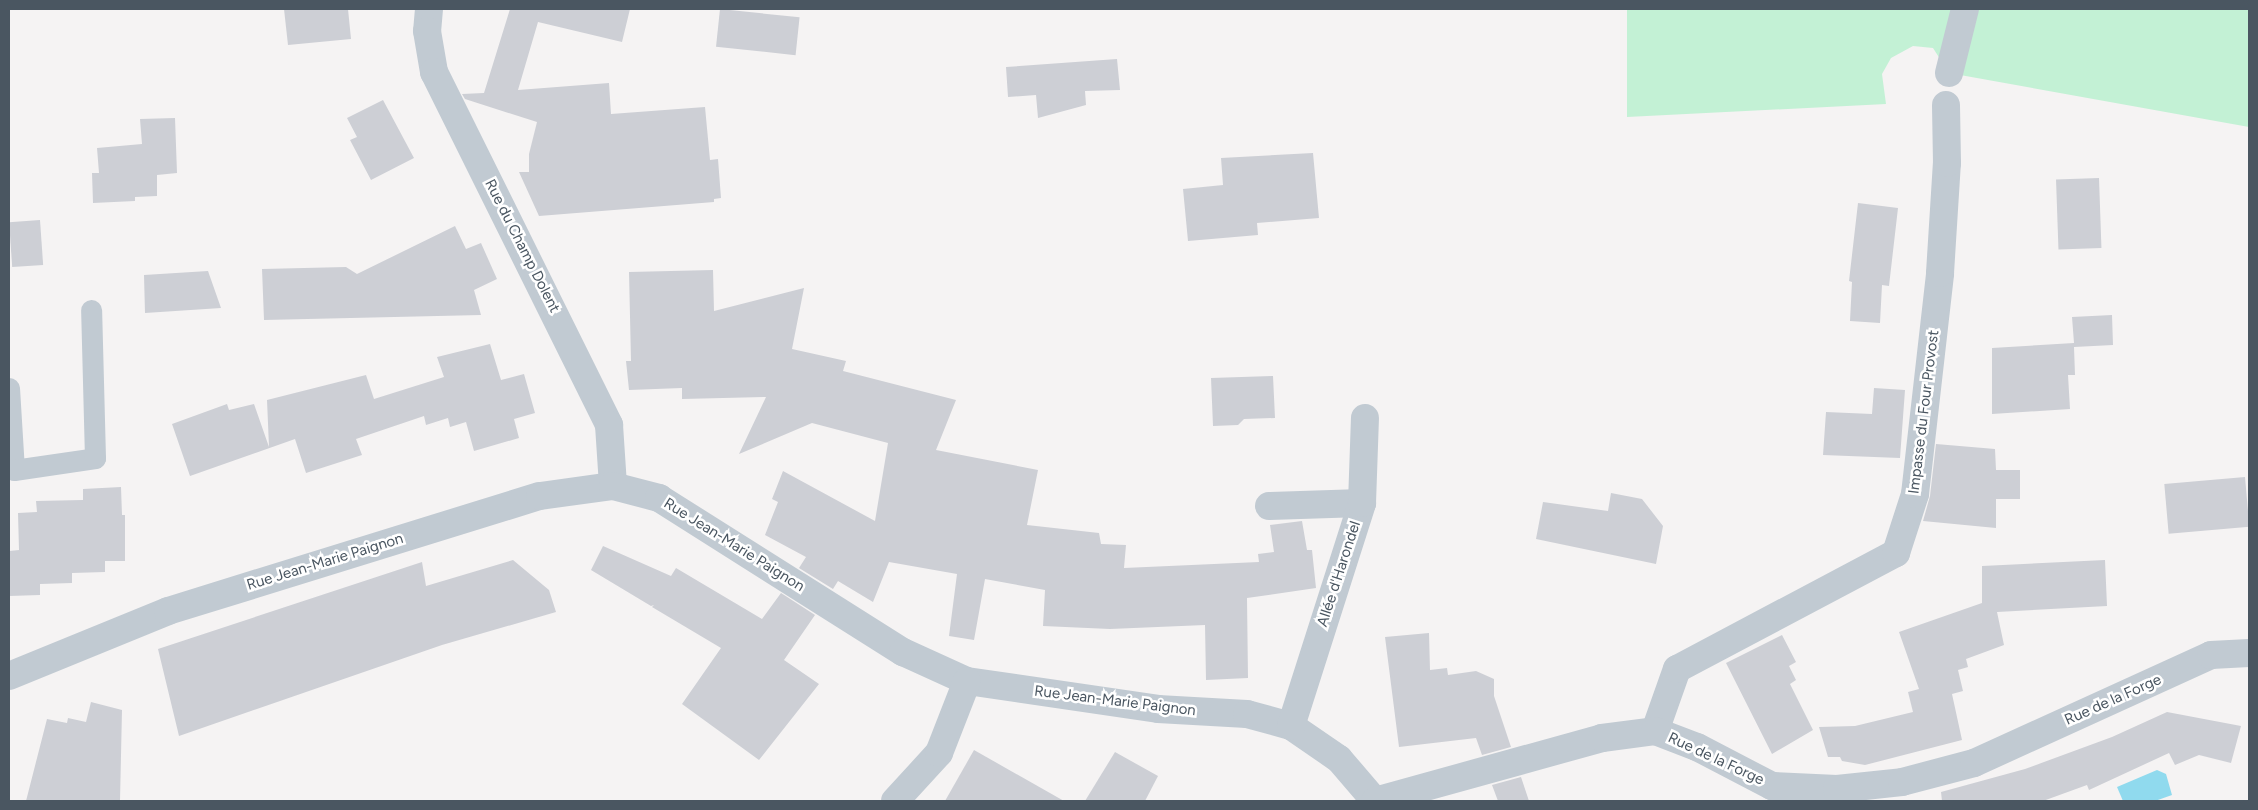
<!DOCTYPE html>
<html>
<head>
<meta charset="utf-8">
<style>
  body { margin:0 }
  #map { position:relative; width:2258px; height:810px; overflow:hidden; background:#f5f3f3; font-family:Figtree,sans-serif }
  div>[style] { position:absolute }
  [style*='--x'] { left:calc(var(--x)*1px); top:calc(var(--y)*1px); width:calc(var(--w)*1px); rotate:calc(var(--a)*1deg) }
  .green>* { inset:0; background:#c3f1d5 }
  .water>* { inset:0; background:#90daee }
  .building>* { inset:0; background:#cdcfd5; transform-origin:0 0 }
  .lane>* { height:21px; margin:-10.5px; padding:0 10.5px; transform-origin:10.5px; border-radius:10.5px; background:#c1cad2 }
  .street>* { height:28px; margin:-14px; padding:0 14px; transform-origin:14px; border-radius:14px; background:#c1cad2 }
  span { translate:-50% -50%; white-space:nowrap; text-align:center; line-height:1.15; -webkit-text-stroke:5px #fff; paint-order:stroke }
  .street-label { font-size:15px; color:#4a5661 }
  .frame { position:absolute; inset:0; border:10px solid #4a5661; pointer-events:none }
</style>
</head>
<body>
<div id="map">
  <div class="green">
    <div style="clip-path:polygon(1627px 9px,2249px 9px,2249px 127px,1949px 73px,1933px 48px,1913px 46px,1891px 58px,1882px 74px,1886px 104px,1627px 117px)"></div>
  </div>
  <div class="water">
    <div style="clip-path:polygon(2157px 770px,2166px 774px,2172px 795px,2155px 801px,2123px 801px,2117px 787px)"></div>
  </div>
  <div class="building">
    <div style="clip-path:polygon(284px 9px,348px 9px,351px 39px,288px 45px)"></div>
    <div style="clip-path:polygon(510px 9px,630px 9px,622px 42px,538px 22px,518px 90px,609px 83px,611px 114px,705px 107px,710px 160px,718px 159px,721px 198px,714px 199px,714px 202px,539px 216px,519px 172px,529px 172px,529px 154px,537px 122px,465px 99px,462px 94px,484px 93px)"></div>
    <div style="left:720px;top:9px;width:80px;height:38px;rotate:6deg"></div>
    <div style="clip-path:polygon(1117px 59px,1120px 90px,1085px 91px,1086px 105px,1038px 118px,1036px 95px,1008px 97px,1006px 67px)"></div>
    <div style="clip-path:polygon(383px 100px,414px 158px,371px 180px,350px 140px,357px 137px,347px 118px)"></div>
    <div style="clip-path:polygon(175px 118px,177px 173px,157px 175px,157px 196px,135px 197px,135px 201px,93px 203px,92px 173px,99px 173px,97px 148px,142px 144px,140px 119px)"></div>
    <div style="clip-path:polygon(1313px 153px,1319px 218px,1257px 223px,1258px 235px,1188px 241px,1183px 189px,1223px 185px,1221px 158px)"></div>
    <div style="left:2099px;top:178px;width:70px;height:43px;rotate:88deg"></div>
    <div style="clip-path:polygon(1858px 203px,1898px 208px,1889px 286px,1882px 285px,1880px 323px,1850px 321px,1852px 282px,1849px 281px)"></div>
    <div style="left:40px;top:220px;width:45px;height:31px;rotate:86deg"></div>
    <div style="clip-path:polygon(455px 226px,466px 249px,481px 243px,497px 279px,474px 290px,481px 315px,264px 320px,262px 269px,346px 267px,357px 274px)"></div>
    <div style="clip-path:polygon(713px 270px,714px 311px,804px 288px,792px 349px,846px 361px,843px 371px,956px 400px,936px 450px,1038px 470px,1027px 525px,1099px 533px,1101px 544px,1126px 545px,1124px 568px,1259px 562px,1258px 554px,1274px 552px,1270px 525px,1302px 521px,1307px 550px,1312px 550px,1316px 588px,1247px 598px,1248px 678px,1206px 680px,1205px 625px,1110px 629px,1043px 626px,1045px 590px,985px 579px,974px 640px,949px 636px,957px 574px,889px 562px,873px 602px,838px 581px,833px 589px,799px 568px,806px 557px,765px 535px,778px 502px,772px 499px,783px 471px,875px 521px,888px 443px,812px 423px,739px 454px,766px 397px,682px 399px,682px 388px,629px 390px,626px 361px,631px 361px,629px 272px)"></div>
    <div style="clip-path:polygon(208px 271px,221px 308px,145px 313px,144px 275px)"></div>
    <div style="clip-path:polygon(2112px 315px,2113px 345px,2074px 347px,2075px 375px,2068px 375px,2070px 409px,1992px 414px,1992px 348px,2074px 343px,2072px 317px)"></div>
    <div style="clip-path:polygon(490px 344px,501px 380px,524px 374px,535px 413px,514px 419px,519px 438px,474px 451px,466px 422px,450px 427px,448px 418px,426px 425px,424px 416px,356px 439px,362px 455px,306px 473px,295px 439px,190px 476px,172px 424px,227px 404px,229px 410px,254px 404px,269px 447px,267px 400px,366px 375px,374px 399px,444px 377px,437px 357px)"></div>
    <div style="clip-path:polygon(1273px 376px,1275px 418px,1244px 419px,1238px 425px,1213px 426px,1211px 378px)"></div>
    <div style="clip-path:polygon(1874px 388px,1905px 390px,1900px 458px,1823px 455px,1826px 412px,1872px 414px)"></div>
    <div style="clip-path:polygon(1936px 444px,1995px 449px,1996px 470px,2020px 470px,2020px 499px,1996px 499px,1996px 528px,1923px 521px,1930px 496px)"></div>
    <div style="left:2245px;top:477px;width:50px;height:81px;rotate:85deg"></div>
    <div style="clip-path:polygon(121px 487px,122px 515px,125px 515px,125px 561px,105px 561px,105px 572px,72px 573px,72px 583px,40px 584px,40px 595px,9px 596px,9px 551px,19px 550px,18px 513px,37px 512px,36px 501px,83px 500px,83px 489px)"></div>
    <div style="clip-path:polygon(1611px 493px,1642px 499px,1663px 526px,1656px 564px,1536px 539px,1543px 502px,1608px 511px)"></div>
    <div style="clip-path:polygon(603px 546px,671px 576px,676px 568px,762px 619px,781px 593px,815px 615px,784px 660px,819px 684px,759px 760px,682px 704px,721px 648px,652px 607px,654px 605px,651px 606px,591px 570px)"></div>
    <div style="clip-path:polygon(513px 560px,549px 590px,556px 612px,442px 645px,179px 736px,158px 649px,422px 562px,426px 586px)"></div>
    <div style="clip-path:polygon(2105px 560px,2107px 606px,1997px 612px,2004px 645px,1966px 659px,1968px 667px,1958px 670px,1963px 691px,1952px 694px,1962px 740px,1865px 765px,1842px 761px,1840px 757px,1828px 757px,1819px 727px,1855px 726px,1913px 712px,1908px 692px,1919px 689px,1899px 632px,1982px 603px,1982px 566px)"></div>
    <div style="clip-path:polygon(1429px 633px,1430px 670px,1447px 668px,1448px 675px,1476px 671px,1494px 679px,1494px 696px,1511px 747px,1482px 755px,1476px 738px,1399px 747px,1385px 637px)"></div>
    <div style="clip-path:polygon(1782px 635px,1796px 662px,1789px 666px,1796px 680px,1790px 684px,1813px 730px,1772px 754px,1726px 663px)"></div>
    <div style="clip-path:polygon(91px 702px,122px 710px,120px 801px,26px 801px,47px 719px,67px 723px,68px 718px,86px 722px)"></div>
    <div style="clip-path:polygon(2167px 712px,2241px 726px,2231px 763px,2199px 755px,2175px 765px,2169px 753px,2089px 790px,2087px 785px,2043px 801px,1942px 801px,1941px 792px,2025px 769px,2112px 737px)"></div>
    <div style="clip-path:polygon(974px 750px,1064px 801px,945px 801px)"></div>
    <div style="clip-path:polygon(1115px 752px,1158px 776px,1145px 801px,1085px 801px)"></div>
    <div style="clip-path:polygon(1521px 777px,1529px 801px,1498px 801px,1492px 785px)"></div>
  </div>
  <div class="lane">
    <div style="--x:9;--y:388;--w:82;--a:86.5"></div>
    <div style="--x:14;--y:470;--w:82;--a:-8.4"></div>
    <div style="--x:95;--y:458;--w:148;--a:-91.5"></div>
  </div>
  <div class="street">
    <div style="--x:429;--y:9;--w:22;--a:95"></div>
    <div style="--x:427;--y:31;--w:42;--a:80.3"></div>
    <div style="--x:434;--y:72;--w:394;--a:63.6"></div>
    <div style="--x:609;--y:425;--w:61;--a:86.2"></div>
    <div style="--x:1949;--y:73;--w:66;--a:-76"></div>
    <div style="--x:1269;--y:506;--w:93;--a:-1.8"></div>
    <div style="--x:9;--y:676;--w:172;--a:-22.2"></div>
    <div style="--x:168;--y:611;--w:389;--a:-17.2"></div>
    <div style="--x:540;--y:496;--w:74;--a:-7.8"></div>
    <div style="--x:613;--y:486;--w:48;--a:14.6"></div>
    <div style="--x:659;--y:498;--w:289;--a:32.3"></div>
    <div style="--x:903;--y:652;--w:70;--a:24.4"></div>
    <div style="--x:967;--y:681;--w:193;--a:8.3"></div>
    <div style="--x:1158;--y:709;--w:89;--a:3.2"></div>
    <div style="--x:1247;--y:714;--w:46;--a:15.3"></div>
    <div style="--x:1291;--y:726;--w:58;--a:34.5"></div>
    <div style="--x:1339;--y:759;--w:55;--a:49.4"></div>
    <div style="--x:1291;--y:726;--w:234;--a:-72.3"></div>
    <div style="--x:1362;--y:503;--w:85;--a:-88"></div>
    <div style="--x:1655;--y:731;--w:66;--a:-70.5"></div>
    <div style="--x:1677;--y:669;--w:248;--a:-27.9"></div>
    <div style="--x:1896;--y:553;--w:62;--a:-72.1"></div>
    <div style="--x:1915;--y:494;--w:222;--a:-83.5"></div>
    <div style="--x:1940;--y:273;--w:110;--a:-86.4"></div>
    <div style="--x:1947;--y:163;--w:58;--a:-91"></div>
    <div style="--x:895;--y:801;--w:65;--a:-47.5"></div>
    <div style="--x:939;--y:753;--w:77;--a:-68.7"></div>
    <div style="--x:1375;--y:801;--w:236;--a:-15.5"></div>
    <div style="--x:1602;--y:738;--w:53;--a:-7.5"></div>
    <div style="--x:1655;--y:731;--w:45;--a:20.9"></div>
    <div style="--x:1697;--y:747;--w:85;--a:27.5"></div>
    <div style="--x:1772;--y:786;--w:65;--a:2.6"></div>
    <div style="--x:1837;--y:789;--w:65;--a:-6.1"></div>
    <div style="--x:1902;--y:782;--w:74;--a:-14.8"></div>
    <div style="--x:1974;--y:763;--w:260;--a:-24.5"></div>
    <div style="--x:2211;--y:655;--w:38;--a:-3"></div>
  </div>
  <div class="street-label">
    <span style="left:522px;top:246px;rotate:63deg">Rue du Champ Dolent</span>
    <span style="left:1924px;top:412px;rotate:-83deg">Impasse du Four Provost</span>
    <span style="left:734px;top:545px;rotate:32deg">Rue Jean-Marie Paignon</span>
    <span style="left:325px;top:562px;rotate:-17deg">Rue Jean-Marie Paignon</span>
    <span style="left:1339px;top:574px;rotate:-72deg">Allée d'Harondel</span>
    <span style="left:2113px;top:700px;rotate:-24deg">Rue de la Forge</span>
    <span style="left:1115px;top:701px;rotate:7deg">Rue Jean-Marie Paignon</span>
    <span style="left:1716px;top:759px;rotate:25deg">Rue de la Forge</span>
  </div>
  <div class="frame"></div>
</div>
</body>
</html>
